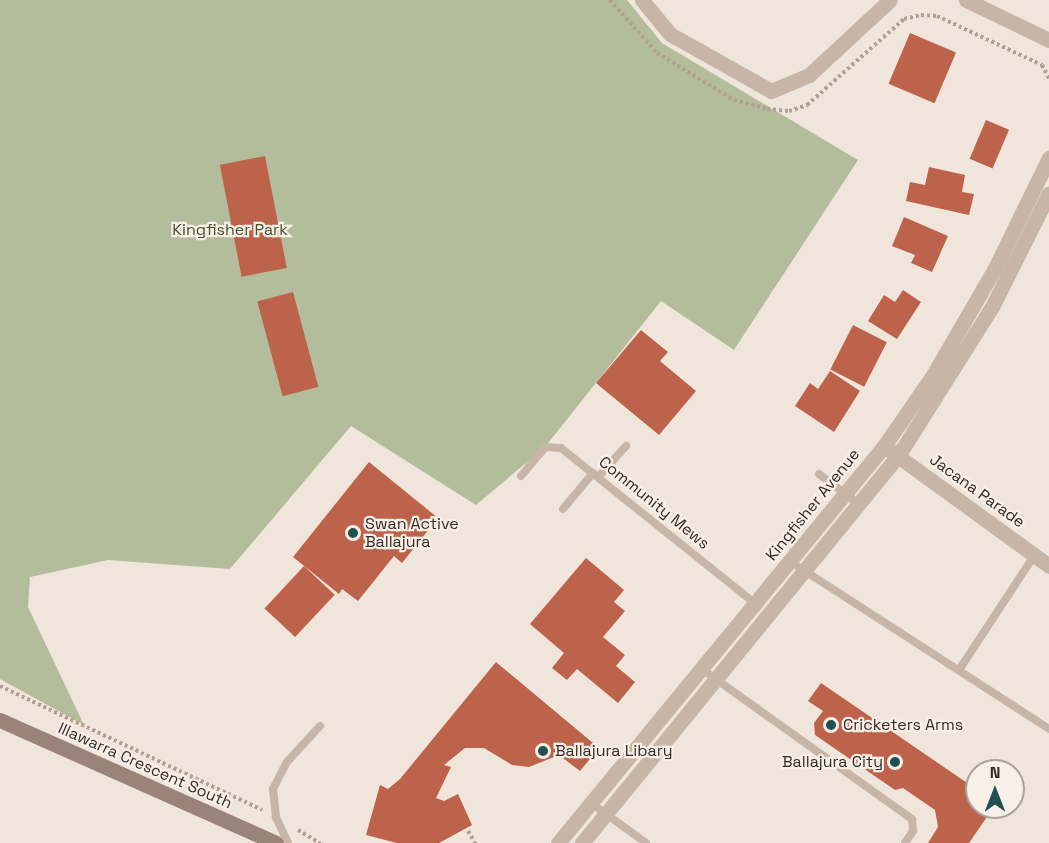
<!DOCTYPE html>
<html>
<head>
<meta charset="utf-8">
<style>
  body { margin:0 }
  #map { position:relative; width:1049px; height:843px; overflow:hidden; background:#f0e5db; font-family:"Space Grotesk",sans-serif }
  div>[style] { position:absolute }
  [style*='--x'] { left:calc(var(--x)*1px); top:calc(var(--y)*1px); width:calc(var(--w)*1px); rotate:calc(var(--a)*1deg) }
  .green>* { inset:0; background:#b3bd9c }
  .building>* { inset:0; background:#bd624b; transform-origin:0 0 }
  .path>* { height:4px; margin-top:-2px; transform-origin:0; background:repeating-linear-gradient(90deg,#b29f92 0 3px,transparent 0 6px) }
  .service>* { height:8px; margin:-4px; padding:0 4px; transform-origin:4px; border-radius:4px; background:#c7b5a8 }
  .minor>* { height:15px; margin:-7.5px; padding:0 7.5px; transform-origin:7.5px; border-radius:7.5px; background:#c7b5a8 }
  .tertiary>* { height:15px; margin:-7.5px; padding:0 7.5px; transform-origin:7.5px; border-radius:7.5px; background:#c7b5a8 }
  .secondary>* { height:15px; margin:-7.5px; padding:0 7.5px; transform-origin:7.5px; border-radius:7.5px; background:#9a8479 }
  .dots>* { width:16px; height:16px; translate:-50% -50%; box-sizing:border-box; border:3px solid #f8efe7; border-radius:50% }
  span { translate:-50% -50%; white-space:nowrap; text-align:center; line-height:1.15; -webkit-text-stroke:4.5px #f8efe7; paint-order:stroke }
  .park-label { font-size:16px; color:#45502d }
  .street-label { font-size:16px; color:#342b27 }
  .poi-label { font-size:16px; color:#342b27 }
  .left { translate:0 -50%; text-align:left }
  .right { translate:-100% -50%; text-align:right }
  .north { position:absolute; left:965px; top:759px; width:60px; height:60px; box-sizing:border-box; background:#f8efe7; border:2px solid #aaa19a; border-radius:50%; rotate:0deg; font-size:16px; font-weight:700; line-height:24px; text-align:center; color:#342b27 }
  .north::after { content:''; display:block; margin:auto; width:21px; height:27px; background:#205152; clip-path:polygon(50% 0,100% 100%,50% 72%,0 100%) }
</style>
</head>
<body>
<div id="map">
  <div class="green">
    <div style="clip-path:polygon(0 0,627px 0,662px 43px,858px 160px,734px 350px,661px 301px,545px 447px,476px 505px,351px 426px,230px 569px,108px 560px,30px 577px,28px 607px,84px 725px,0 679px)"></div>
  </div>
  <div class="building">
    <div style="left:910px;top:33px;width:50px;height:55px;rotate:23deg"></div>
    <div style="left:986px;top:120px;width:25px;height:42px;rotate:23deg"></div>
    <div style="left:265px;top:156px;width:114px;height:46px;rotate:79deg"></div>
    <div style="clip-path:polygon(929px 167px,965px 175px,962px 192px,974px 194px,969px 215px,906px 201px,910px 182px,925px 185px)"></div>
    <div style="clip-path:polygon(904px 217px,948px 236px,932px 272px,911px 263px,915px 255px,892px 246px)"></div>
    <div style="clip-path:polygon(903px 290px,921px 302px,897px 339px,868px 321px,884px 295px,895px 302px)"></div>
    <div style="left:293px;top:292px;width:98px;height:37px;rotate:75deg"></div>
    <div style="left:853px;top:325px;width:38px;height:50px;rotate:27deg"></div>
    <div style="clip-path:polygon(641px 330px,668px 352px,660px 361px,696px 391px,659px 435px,596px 383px)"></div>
    <div style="clip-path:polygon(830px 371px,860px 391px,834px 432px,795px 406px,810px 383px,818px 389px)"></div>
    <div style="clip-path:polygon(369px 462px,438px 518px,402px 563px,394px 556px,358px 601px,342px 589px,339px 594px,293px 557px)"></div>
    <div style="clip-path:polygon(586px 558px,624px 590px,614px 602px,625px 611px,603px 637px,625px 655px,616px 666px,635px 682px,618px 703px,577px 669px,567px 680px,552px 668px,564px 653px,530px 624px)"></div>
    <div style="left:304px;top:566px;width:42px;height:58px;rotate:43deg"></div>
    <div style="clip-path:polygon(496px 662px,599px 748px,580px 771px,559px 755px,529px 767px,512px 765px,484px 748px,465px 748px,444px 765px,451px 767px,436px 798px,444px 801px,458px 794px,472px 825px,439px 843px,397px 843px,366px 835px,380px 785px,388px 789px,400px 779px)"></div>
    <div style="clip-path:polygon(821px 683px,976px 789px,971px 797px,977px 801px,977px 807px,991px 811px,969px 843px,928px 843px,938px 827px,935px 810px,903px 788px,895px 790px,815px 735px,814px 723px,823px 711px,808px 701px)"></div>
  </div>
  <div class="path">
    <div style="--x:610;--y:0;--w:71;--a:48.4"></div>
    <div style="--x:657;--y:53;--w:90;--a:31.4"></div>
    <div style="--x:734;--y:100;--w:34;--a:15"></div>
    <div style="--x:767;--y:109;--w:22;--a:5"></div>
    <div style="--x:789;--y:111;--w:19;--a:-18"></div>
    <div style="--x:807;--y:105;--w:130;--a:-41.6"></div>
    <div style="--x:904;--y:19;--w:17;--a:-13"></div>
    <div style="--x:921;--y:15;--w:16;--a:4"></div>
    <div style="--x:937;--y:16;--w:116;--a:25"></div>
    <div style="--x:1042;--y:65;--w:15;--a:62"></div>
    <div style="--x:0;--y:686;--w:290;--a:25.3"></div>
    <div style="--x:298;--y:830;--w:26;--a:31"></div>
    <div style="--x:468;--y:831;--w:14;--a:60"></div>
  </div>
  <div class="service">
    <div style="--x:819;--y:474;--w:50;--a:36.9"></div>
    <div style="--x:521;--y:476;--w:38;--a:-50"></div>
    <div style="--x:545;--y:447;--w:16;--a:4"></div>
    <div style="--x:561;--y:448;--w:253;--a:38.7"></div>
    <div style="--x:598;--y:477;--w:42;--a:-47.9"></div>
    <div style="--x:563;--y:509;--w:47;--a:-50.2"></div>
    <div style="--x:791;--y:562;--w:307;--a:32.9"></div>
    <div style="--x:703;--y:670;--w:257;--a:35.5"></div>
    <div style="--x:912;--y:819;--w:12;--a:85"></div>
    <div style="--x:913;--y:831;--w:14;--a:124"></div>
    <div style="--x:959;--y:670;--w:136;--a:-56.7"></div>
    <div style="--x:591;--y:803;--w:68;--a:36"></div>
    <div style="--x:288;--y:843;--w:29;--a:-115"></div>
    <div style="--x:276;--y:817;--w:28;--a:-96"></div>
    <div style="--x:273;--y:789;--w:30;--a:-63"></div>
    <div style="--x:287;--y:762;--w:49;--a:-47.5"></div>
  </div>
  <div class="minor">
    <div style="--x:642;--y:0;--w:44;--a:50.5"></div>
    <div style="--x:670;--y:34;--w:116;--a:29.4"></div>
    <div style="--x:771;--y:91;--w:41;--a:-22.8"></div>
    <div style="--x:809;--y:75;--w:110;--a:-42.8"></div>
    <div style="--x:966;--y:0;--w:92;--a:25.7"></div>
    <div style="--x:884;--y:446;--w:204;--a:36"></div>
  </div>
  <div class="tertiary">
    <div style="--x:558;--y:843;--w:514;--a:-50.61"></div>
    <div style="--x:884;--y:446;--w:86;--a:-55.4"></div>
    <div style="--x:933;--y:375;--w:124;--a:-59.9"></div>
    <div style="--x:995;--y:268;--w:123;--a:-63.9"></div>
    <div style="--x:582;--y:843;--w:500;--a:-50.8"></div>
    <div style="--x:898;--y:456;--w:176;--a:-57.8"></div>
    <div style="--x:992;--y:307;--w:127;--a:-63.4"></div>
  </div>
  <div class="secondary">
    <div style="--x:0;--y:720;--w:302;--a:24"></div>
  </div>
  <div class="dots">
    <div style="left:353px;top:533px;background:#205152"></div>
    <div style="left:831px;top:725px;background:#205152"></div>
    <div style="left:543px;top:751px;background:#205152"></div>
    <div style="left:895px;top:762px;background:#205152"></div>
  </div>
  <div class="park-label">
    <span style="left:230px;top:230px">Kingfisher Park</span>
  </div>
  <div class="street-label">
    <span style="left:977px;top:491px;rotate:36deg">Jacana Parade</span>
    <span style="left:654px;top:503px;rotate:39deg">Community Mews</span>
    <span style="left:813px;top:505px;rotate:-51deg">Kingfisher Avenue</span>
    <span style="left:145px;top:766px;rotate:24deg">Illawarra Crescent South</span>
  </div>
  <div class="poi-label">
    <span class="left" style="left:365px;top:533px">Swan Active<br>Ballajura</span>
    <span class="left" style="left:843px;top:725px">Cricketers Arms</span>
    <span class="left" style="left:555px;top:751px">Ballajura Libary</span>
    <span class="right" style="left:883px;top:762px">Ballajura City</span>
  </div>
  <div class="north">N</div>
</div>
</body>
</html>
